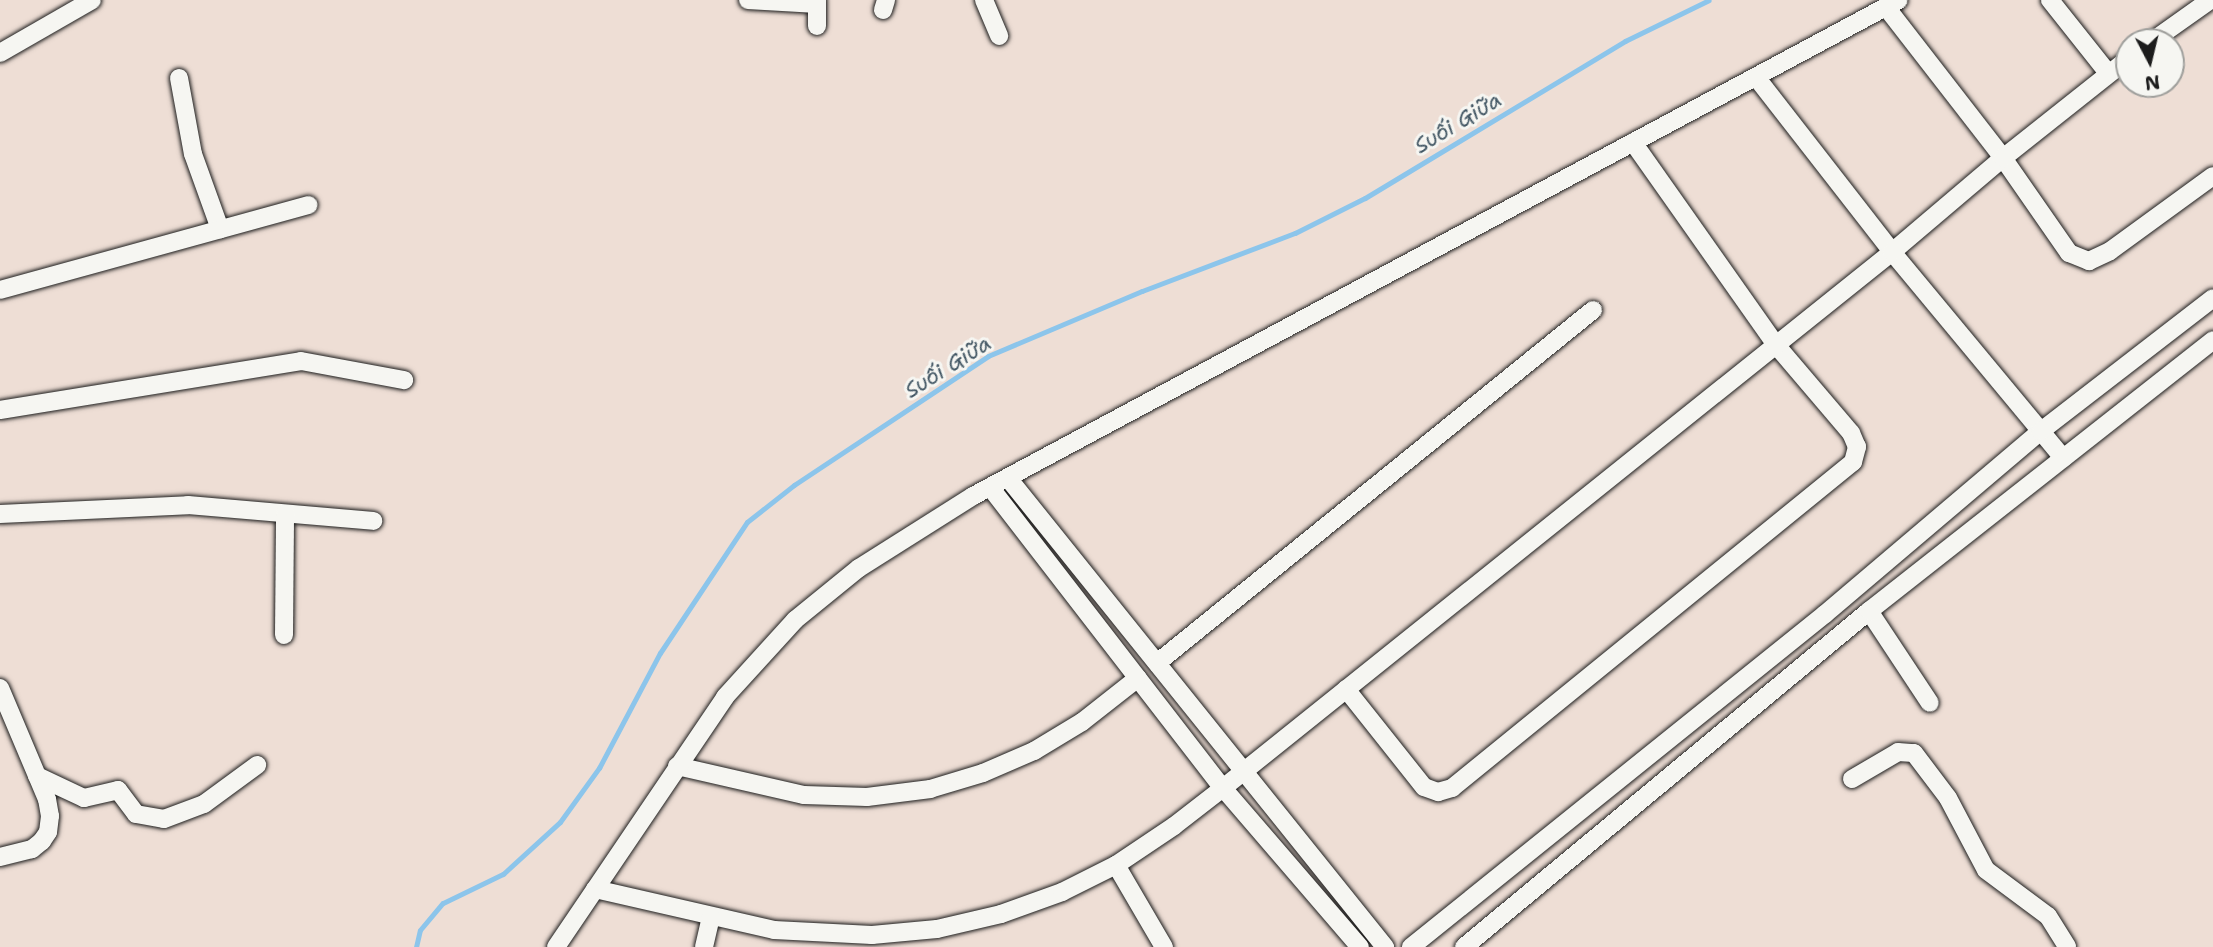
<!DOCTYPE html>
<html>
<head>
<meta charset="utf-8">
<style>
  body { margin:0 }
  #map { position:relative; width:2213px; height:947px; overflow:hidden; background:#eeded5; font-family:"Shantell Sans",sans-serif }
  div>[style] { position:absolute }
  [style*='--x'] { left:calc(var(--x)*1px); top:calc(var(--y)*1px); width:calc(var(--w)*1px); rotate:calc(var(--a)*1deg) }
  .stream>* { height:5px; margin:-2.5px; padding:0 2.5px; transform-origin:2.5px; border-radius:2.5px; background:#8cc5eb }
  .roads { filter:drop-shadow(0 0 2px #1c1c1c) drop-shadow(0 0 2px #1c1c1c) }
  .minor>* { height:18px; margin:-9px; padding:0 9px; transform-origin:9px; border-radius:9px; background:#f6f6f2 }
  span { translate:-50% -50%; white-space:nowrap; text-align:center; line-height:1.15; -webkit-text-stroke:6px #f6f6f2; paint-order:stroke }
  .water-label { font-size:21px; color:#435764; font-style:italic }
  .north { position:absolute; left:2115px; top:28px; width:70px; height:70px; box-sizing:border-box; background:#f6f6f2; border:2px solid #9f9f9c; border-radius:50%; rotate:173deg; font-size:19px; font-weight:700; line-height:28px; text-align:center; color:#1c1c1c }
  .north::after { content:''; display:block; margin:auto; width:24px; height:32px; background:#1c1c1c; clip-path:polygon(50% 0,100% 100%,50% 72%,0 100%) }
</style>
</head>
<body>
<div id="map">
  <div class="stream">
    <div style="--x:416;--y:947;--w:17;--a:-77"></div>
    <div style="--x:420;--y:930;--w:35;--a:-50"></div>
    <div style="--x:443;--y:903;--w:67;--a:-25.8"></div>
    <div style="--x:503;--y:874;--w:77;--a:-42.4"></div>
    <div style="--x:560;--y:822;--w:67;--a:-54.2"></div>
    <div style="--x:599;--y:768;--w:130;--a:-62.1"></div>
    <div style="--x:660;--y:653;--w:157;--a:-56.4"></div>
    <div style="--x:747;--y:522;--w:60;--a:-38.2"></div>
    <div style="--x:794;--y:485;--w:233;--a:-33.6"></div>
    <div style="--x:988;--y:356;--w:167;--a:-22.9"></div>
    <div style="--x:1142;--y:291;--w:164;--a:-20.8"></div>
    <div style="--x:1295;--y:233;--w:78;--a:-26.6"></div>
    <div style="--x:1365;--y:198;--w:304;--a:-31.1"></div>
    <div style="--x:1625;--y:41;--w:93;--a:-26"></div>
  </div>
  <div class="roads">
    <div class="minor">
      <div style="--x:748;--y:0;--w:69;--a:3.3"></div>
      <div style="--x:984;--y:0;--w:39;--a:67"></div>
      <div style="--x:2050;--y:0;--w:93;--a:51.5"></div>
      <div style="--x:1886;--y:7;--w:191;--a:52.2"></div>
      <div style="--x:2003;--y:158;--w:116;--a:55.2"></div>
      <div style="--x:2069;--y:253;--w:22;--a:22"></div>
      <div style="--x:2089;--y:261;--w:23;--a:-25"></div>
      <div style="--x:2110;--y:251;--w:127;--a:-36.1"></div>
      <div style="--x:883;--y:10;--w:10;--a:-73"></div>
      <div style="--x:817;--y:26;--w:26;--a:-90"></div>
      <div style="--x:2151;--y:42;--w:72;--a:-35.4"></div>
      <div style="--x:0;--y:53;--w:106;--a:-29.9"></div>
      <div style="--x:1756;--y:77;--w:222;--a:52.1"></div>
      <div style="--x:1892;--y:252;--w:268;--a:50.3"></div>
      <div style="--x:179;--y:78;--w:77;--a:79.6"></div>
      <div style="--x:193;--y:154;--w:80;--a:70.2"></div>
      <div style="--x:0;--y:290;--w:320;--a:-15.4"></div>
      <div style="--x:0;--y:410;--w:305;--a:-9.2"></div>
      <div style="--x:301;--y:361;--w:105;--a:10.5"></div>
      <div style="--x:1008;--y:478;--w:602;--a:51.21"></div>
      <div style="--x:990;--y:487;--w:381;--a:52.3"></div>
      <div style="--x:1223;--y:788;--w:210;--a:49.3"></div>
      <div style="--x:0;--y:514;--w:188;--a:-2.7"></div>
      <div style="--x:188;--y:505;--w:186;--a:4.9"></div>
      <div style="--x:1869;--y:611;--w:110;--a:56.5"></div>
      <div style="--x:284;--y:635;--w:121;--a:-89.5"></div>
      <div style="--x:1157;--y:663;--w:561;--a:-38.99"></div>
      <div style="--x:0;--y:688;--w:121;--a:67.1"></div>
      <div style="--x:47;--y:799;--w:17;--a:80"></div>
      <div style="--x:50;--y:816;--w:16;--a:97"></div>
      <div style="--x:48;--y:832;--w:11;--a:124"></div>
      <div style="--x:42;--y:841;--w:13;--a:141"></div>
      <div style="--x:32;--y:849;--w:33;--a:166"></div>
      <div style="--x:1346;--y:689;--w:125;--a:51.5"></div>
      <div style="--x:1424;--y:787;--w:15;--a:20"></div>
      <div style="--x:1438;--y:792;--w:15;--a:-16"></div>
      <div style="--x:1452;--y:788;--w:517;--a:-39.11"></div>
      <div style="--x:1853;--y:462;--w:16;--a:-75"></div>
      <div style="--x:1857;--y:447;--w:15;--a:-113"></div>
      <div style="--x:1851;--y:433;--w:116;--a:-130.4"></div>
      <div style="--x:1776;--y:345;--w:248;--a:-125.2"></div>
      <div style="--x:677;--y:766;--w:130;--a:12.9"></div>
      <div style="--x:804;--y:795;--w:63;--a:1.8"></div>
      <div style="--x:867;--y:797;--w:64;--a:-7.2"></div>
      <div style="--x:930;--y:789;--w:55;--a:-16.8"></div>
      <div style="--x:983;--y:773;--w:56;--a:-23.3"></div>
      <div style="--x:1034;--y:751;--w:56;--a:-31.1"></div>
      <div style="--x:1082;--y:722;--w:71;--a:-38.2"></div>
      <div style="--x:37;--y:776;--w:52;--a:25.1"></div>
      <div style="--x:84;--y:798;--w:35;--a:-13"></div>
      <div style="--x:118;--y:790;--w:30;--a:53"></div>
      <div style="--x:136;--y:814;--w:28;--a:10"></div>
      <div style="--x:164;--y:819;--w:43;--a:-20.6"></div>
      <div style="--x:204;--y:804;--w:66;--a:-36.3"></div>
      <div style="--x:1852;--y:779;--w:53;--a:-30.4"></div>
      <div style="--x:1898;--y:752;--w:16;--a:4"></div>
      <div style="--x:1914;--y:753;--w:56;--a:52.9"></div>
      <div style="--x:1948;--y:798;--w:81;--a:62.2"></div>
      <div style="--x:1986;--y:870;--w:77;--a:36.6"></div>
      <div style="--x:2048;--y:916;--w:36;--a:58"></div>
      <div style="--x:1116;--y:865;--w:95;--a:59.7"></div>
      <div style="--x:595;--y:889;--w:184;--a:12.9"></div>
      <div style="--x:774;--y:930;--w:98;--a:2.9"></div>
      <div style="--x:872;--y:935;--w:65;--a:-5.3"></div>
      <div style="--x:937;--y:929;--w:66;--a:-13.2"></div>
      <div style="--x:1001;--y:914;--w:65;--a:-19.8"></div>
      <div style="--x:1062;--y:892;--w:60;--a:-26.6"></div>
      <div style="--x:1116;--y:865;--w:70;--a:-33.9"></div>
      <div style="--x:1174;--y:826;--w:62;--a:-37.8"></div>
      <div style="--x:1223;--y:788;--w:857;--a:-38.7"></div>
      <div style="--x:1892;--y:252;--w:145;--a:-40.3"></div>
      <div style="--x:2003;--y:158;--w:161;--a:-38.4"></div>
      <div style="--x:556;--y:947;--w:302;--a:-55.9"></div>
      <div style="--x:725;--y:697;--w:104;--a:-47.7"></div>
      <div style="--x:795;--y:620;--w:82;--a:-39.1"></div>
      <div style="--x:859;--y:568;--w:135;--a:-32.3"></div>
      <div style="--x:973;--y:496;--w:1050;--a:-28.18"></div>
      <div style="--x:704;--y:947;--w:31;--a:-77"></div>
      <div style="--x:1411;--y:947;--w:531;--a:-38.81"></div>
      <div style="--x:1825;--y:614;--w:283;--a:-40.3"></div>
      <div style="--x:2041;--y:431;--w:217;--a:-37.7"></div>
      <div style="--x:1464;--y:947;--w:526;--a:-39.68"></div>
      <div style="--x:1869;--y:611;--w:438;--a:-38.2"></div>
    </div>
  </div>
  <div class="water-label">
    <span style="left:1458px;top:123px;rotate:-31deg">Suối Giữa</span>
    <span style="left:948px;top:367px;rotate:-32deg">Suối Giữa</span>
  </div>
  <div class="north">N</div>
</div>
</body>
</html>
